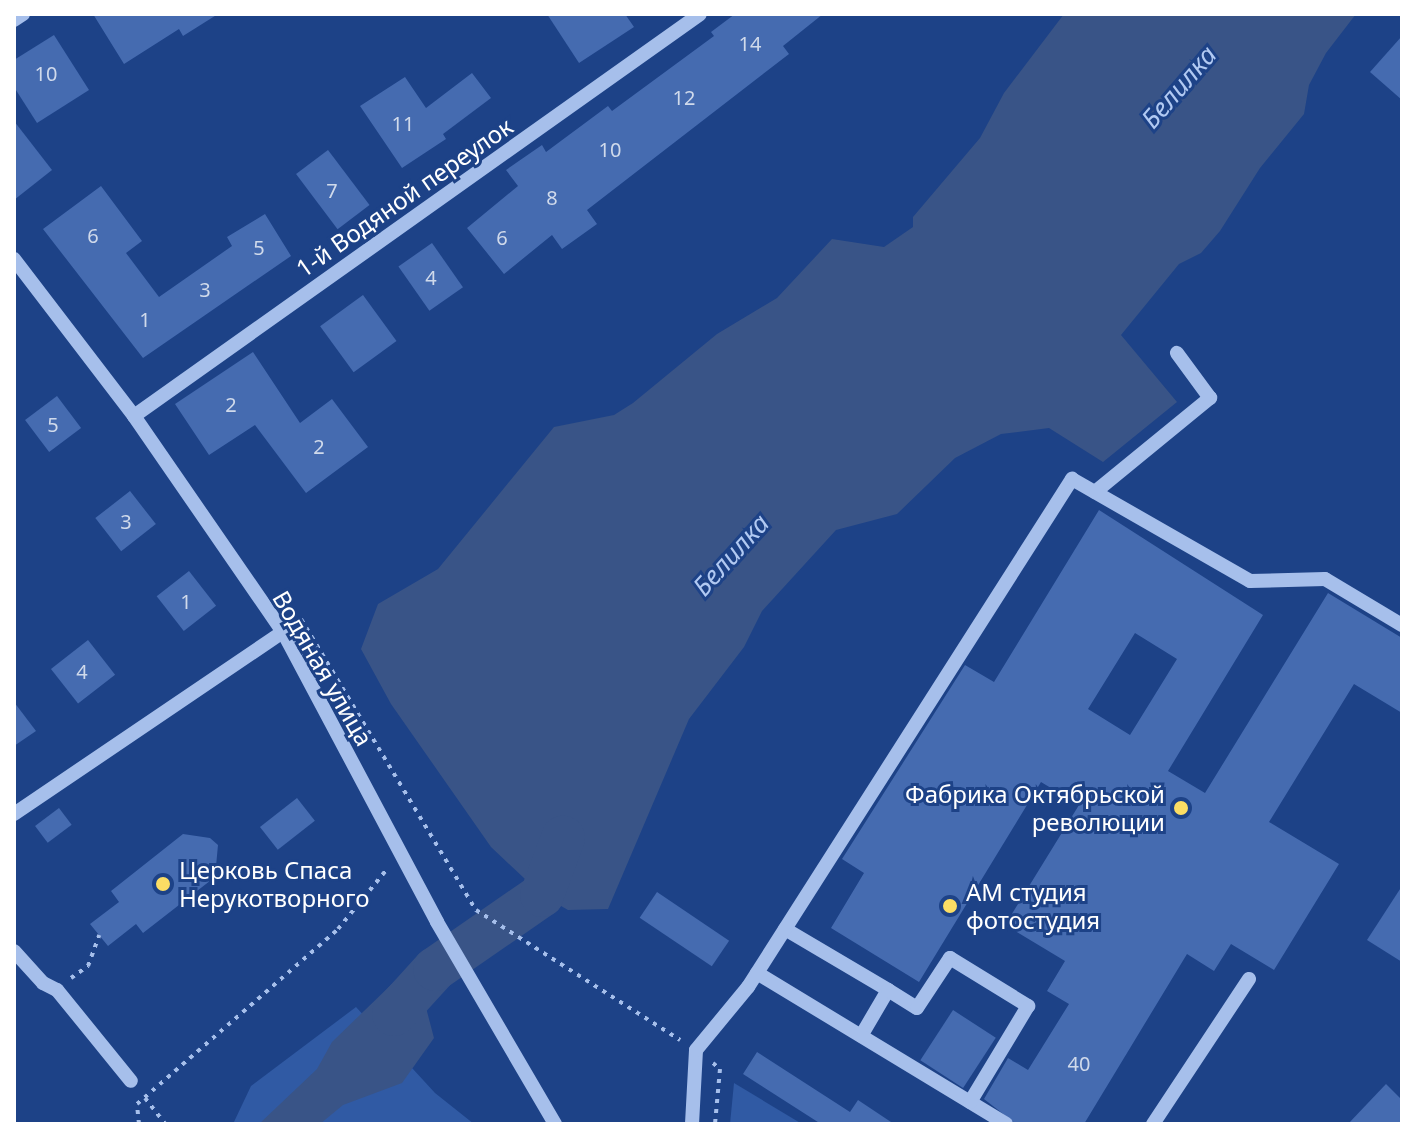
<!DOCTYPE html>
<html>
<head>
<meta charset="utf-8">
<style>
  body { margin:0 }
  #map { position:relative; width:1416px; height:1138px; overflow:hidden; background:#1d4287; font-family:"Noto Sans",sans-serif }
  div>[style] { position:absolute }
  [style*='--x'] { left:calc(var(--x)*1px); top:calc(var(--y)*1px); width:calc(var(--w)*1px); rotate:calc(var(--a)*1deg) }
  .green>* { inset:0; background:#305aa4 }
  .water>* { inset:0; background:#395487 }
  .river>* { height:44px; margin:-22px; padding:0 22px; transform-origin:22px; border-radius:22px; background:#395487 }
  .building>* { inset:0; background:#456bb0; transform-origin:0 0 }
  .path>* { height:4px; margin-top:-2px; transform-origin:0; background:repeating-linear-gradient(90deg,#a6bfeb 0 4px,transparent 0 10px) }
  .minor>* { height:14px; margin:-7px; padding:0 7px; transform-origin:7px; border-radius:7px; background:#a6bfeb }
  .dots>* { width:22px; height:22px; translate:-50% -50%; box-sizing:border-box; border:4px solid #1d4287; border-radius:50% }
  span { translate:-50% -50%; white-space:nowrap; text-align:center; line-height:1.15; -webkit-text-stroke:6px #1d4287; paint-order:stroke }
  .number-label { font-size:20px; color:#d0daeb }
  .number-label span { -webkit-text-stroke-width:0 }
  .street-label { font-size:24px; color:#fff }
  .poi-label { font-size:24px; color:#fff }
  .right { translate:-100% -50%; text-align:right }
  .left { translate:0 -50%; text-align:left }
  .water-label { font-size:26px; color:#b1c9f2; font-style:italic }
  .frame { position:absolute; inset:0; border:16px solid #fff; pointer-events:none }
</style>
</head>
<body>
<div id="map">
  <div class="green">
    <div style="clip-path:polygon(356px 1007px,435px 1093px,474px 1124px,233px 1124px,251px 1086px)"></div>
    <div style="clip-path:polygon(734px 1083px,802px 1124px,730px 1124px)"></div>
  </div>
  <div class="water">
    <div style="clip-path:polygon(1064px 14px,1356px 14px,1326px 53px,1309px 85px,1304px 114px,1260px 168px,1220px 231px,1201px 253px,1179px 264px,1121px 335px,1177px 402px,1103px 462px,1049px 428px,1001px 434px,955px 458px,897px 514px,836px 530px,762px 611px,744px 647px,689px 719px,608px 909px,568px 910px,542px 895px,491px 847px,391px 704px,361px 649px,378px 604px,438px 569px,554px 427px,614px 415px,633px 403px,717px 334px,777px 298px,832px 239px,884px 247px,913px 227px,913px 217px,980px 138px,1004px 93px)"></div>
    <div style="clip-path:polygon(429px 963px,435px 969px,424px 1000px,434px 1038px,402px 1083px,343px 1105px,320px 1124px,259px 1124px,317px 1069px,332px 1042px,396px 980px)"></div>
  </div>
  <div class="river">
    <div style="--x:394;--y:1014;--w:61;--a:-47.7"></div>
    <div style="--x:435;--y:969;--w:130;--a:-34.7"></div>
    <div style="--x:542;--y:895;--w:61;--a:-69.8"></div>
  </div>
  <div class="building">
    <div style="clip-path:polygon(93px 14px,218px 14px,183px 36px,179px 29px,124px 64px)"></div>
    <div style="clip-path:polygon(547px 14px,625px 14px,634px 27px,579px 63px)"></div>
    <div style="clip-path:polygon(735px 14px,823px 14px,783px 46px,789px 54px,587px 210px,597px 224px,562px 249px,552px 235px,504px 274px,467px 228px,518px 186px,506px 170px,542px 145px,546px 152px,608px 106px,612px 111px,714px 36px,711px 32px)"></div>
    <div style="clip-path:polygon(54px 35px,89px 90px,37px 123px,14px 87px,14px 60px)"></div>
    <div style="clip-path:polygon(1402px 36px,1402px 100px,1370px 72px)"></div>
    <div style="clip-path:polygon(472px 73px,491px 98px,443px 134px,446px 139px,402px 168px,360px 106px,405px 77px,426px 108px)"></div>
    <div style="clip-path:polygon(14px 121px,52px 170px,14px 200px)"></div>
    <div style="left:328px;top:150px;width:69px;height:40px;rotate:53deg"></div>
    <div style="clip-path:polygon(101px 186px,142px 241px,126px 253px,159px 297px,232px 246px,227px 237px,265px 214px,291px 256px,143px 358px,43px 229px)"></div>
    <div style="left:432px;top:243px;width:54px;height:41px;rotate:55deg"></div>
    <div style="left:363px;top:295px;width:57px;height:53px;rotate:54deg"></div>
    <div style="clip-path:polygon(253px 352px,300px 423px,332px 399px,368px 447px,306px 493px,255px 425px,209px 455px,175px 404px)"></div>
    <div style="left:57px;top:396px;width:40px;height:40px;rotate:53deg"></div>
    <div style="left:130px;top:491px;width:42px;height:44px;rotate:52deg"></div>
    <div style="clip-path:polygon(evenodd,1099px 510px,1263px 615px,1168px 771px,1205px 793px,1328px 593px,1402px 638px,1402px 713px,1354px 684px,1269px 822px,1339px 864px,1274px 970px,1231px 944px,1214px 971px,1187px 954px,1084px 1124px,1016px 1124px,984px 1099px,1008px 1058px,1028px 1070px,1069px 1004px,1047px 991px,1065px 961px,1005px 925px,1079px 805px,1041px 782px,919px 982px,831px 928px,864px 873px,842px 859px,965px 665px,994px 682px,1099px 510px,1135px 633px,1177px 659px,1130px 735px,1088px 709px,1135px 633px)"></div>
    <div style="left:189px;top:571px;width:44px;height:41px;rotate:52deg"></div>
    <div style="left:88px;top:640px;width:44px;height:47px;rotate:52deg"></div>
    <div style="clip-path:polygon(14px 702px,36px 731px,14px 746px)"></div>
    <div style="left:297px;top:798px;width:29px;height:47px;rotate:52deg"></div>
    <div style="left:59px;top:808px;width:21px;height:30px;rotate:53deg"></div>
    <div style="clip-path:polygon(183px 834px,210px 838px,218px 845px,215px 877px,143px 933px,136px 924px,108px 946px,90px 924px,119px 902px,111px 891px)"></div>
    <div style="clip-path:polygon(1402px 886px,1402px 962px,1367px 940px)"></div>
    <div style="left:657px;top:892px;width:87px;height:31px;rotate:34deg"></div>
    <div style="left:953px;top:1010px;width:51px;height:60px;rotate:33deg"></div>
    <div style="clip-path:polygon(757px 1052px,850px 1112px,858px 1100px,894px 1124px,821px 1124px,743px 1074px)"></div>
    <div style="clip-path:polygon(1386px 1084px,1402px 1100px,1402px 1124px,1348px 1124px)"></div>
  </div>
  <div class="path">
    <div style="--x:301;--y:619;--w:340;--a:59"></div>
    <div style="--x:476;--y:910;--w:242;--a:32.5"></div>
    <div style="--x:71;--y:978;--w:21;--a:-35"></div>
    <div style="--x:88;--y:966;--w:33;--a:-70"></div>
    <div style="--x:713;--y:1063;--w:9;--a:41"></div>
    <div style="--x:720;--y:1069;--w:55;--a:95.2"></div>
    <div style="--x:145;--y:1098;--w:33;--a:52"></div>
    <div style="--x:139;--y:1124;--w:20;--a:-96"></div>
    <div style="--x:137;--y:1104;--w:267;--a:-41"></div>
    <div style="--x:338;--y:929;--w:79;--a:-50.7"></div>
  </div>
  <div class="minor">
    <div style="--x:14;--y:20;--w:11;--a:-34"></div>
    <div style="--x:14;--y:259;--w:198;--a:52.6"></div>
    <div style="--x:134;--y:416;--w:262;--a:55.4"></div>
    <div style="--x:283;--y:632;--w:328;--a:62"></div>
    <div style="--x:437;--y:922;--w:234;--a:59.7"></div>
    <div style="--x:134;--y:416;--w:694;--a:-35.38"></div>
    <div style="--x:1095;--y:492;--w:149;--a:-39.3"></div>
    <div style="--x:1210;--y:398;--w:56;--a:-126.3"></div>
    <div style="--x:14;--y:814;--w:325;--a:-34.1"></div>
    <div style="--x:785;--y:929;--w:120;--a:30.6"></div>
    <div style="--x:888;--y:990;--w:53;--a:120.4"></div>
    <div style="--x:14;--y:951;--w:43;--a:47.8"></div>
    <div style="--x:43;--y:983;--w:16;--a:27"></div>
    <div style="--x:57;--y:990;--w:117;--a:50.9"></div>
    <div style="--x:757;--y:973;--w:291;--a:31.2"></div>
    <div style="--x:888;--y:990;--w:34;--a:32"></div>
    <div style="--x:917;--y:1008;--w:60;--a:-56.6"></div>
    <div style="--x:950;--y:958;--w:92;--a:31.6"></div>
    <div style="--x:1028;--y:1006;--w:112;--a:121.1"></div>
    <div style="--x:692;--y:1124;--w:74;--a:-86.9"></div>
    <div style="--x:696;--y:1050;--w:82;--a:-50.5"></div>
    <div style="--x:748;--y:987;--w:603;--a:-57.47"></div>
    <div style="--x:1072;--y:479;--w:205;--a:29.8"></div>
    <div style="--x:1250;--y:581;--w:75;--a:-1.5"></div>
    <div style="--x:1325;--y:579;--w:90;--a:30.9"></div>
    <div style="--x:1153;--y:1124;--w:174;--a:-56.5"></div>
  </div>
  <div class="dots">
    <div style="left:1181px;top:808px;background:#fbdd64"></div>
    <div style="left:163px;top:884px;background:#fbdd64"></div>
    <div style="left:950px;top:906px;background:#fbdd64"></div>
  </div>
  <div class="number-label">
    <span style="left:750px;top:43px">14</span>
    <span style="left:46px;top:73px">10</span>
    <span style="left:684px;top:97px">12</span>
    <span style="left:403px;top:123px">11</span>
    <span style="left:610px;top:149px">10</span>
    <span style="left:332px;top:190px">7</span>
    <span style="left:552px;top:197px">8</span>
    <span style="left:93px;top:235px">6</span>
    <span style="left:502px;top:237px">6</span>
    <span style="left:259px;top:247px">5</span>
    <span style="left:431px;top:277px">4</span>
    <span style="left:205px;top:289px">3</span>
    <span style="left:145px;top:319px">1</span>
    <span style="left:231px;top:404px">2</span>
    <span style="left:53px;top:424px">5</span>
    <span style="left:319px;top:446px">2</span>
    <span style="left:126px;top:521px">3</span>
    <span style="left:186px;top:601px">1</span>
    <span style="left:82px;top:671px">4</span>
    <span style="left:1079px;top:1063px">40</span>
  </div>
  <div class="street-label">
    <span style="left:404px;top:197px;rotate:-35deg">1-й Водяной переулок</span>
    <span style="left:323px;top:668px;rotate:60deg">Водяная улица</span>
  </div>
  <div class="poi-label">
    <span class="right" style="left:1165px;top:808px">Фабрика Октябрьской<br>революции</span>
    <span class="left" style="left:179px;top:884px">Церковь Спаса<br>Нерукотворного</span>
    <span class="left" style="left:966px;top:906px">АМ студия<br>фотостудия</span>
  </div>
  <div class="water-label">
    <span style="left:1179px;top:87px;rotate:-49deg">Белилка</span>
    <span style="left:731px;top:555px;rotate:-48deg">Белилка</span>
  </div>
  <div class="frame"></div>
</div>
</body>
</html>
